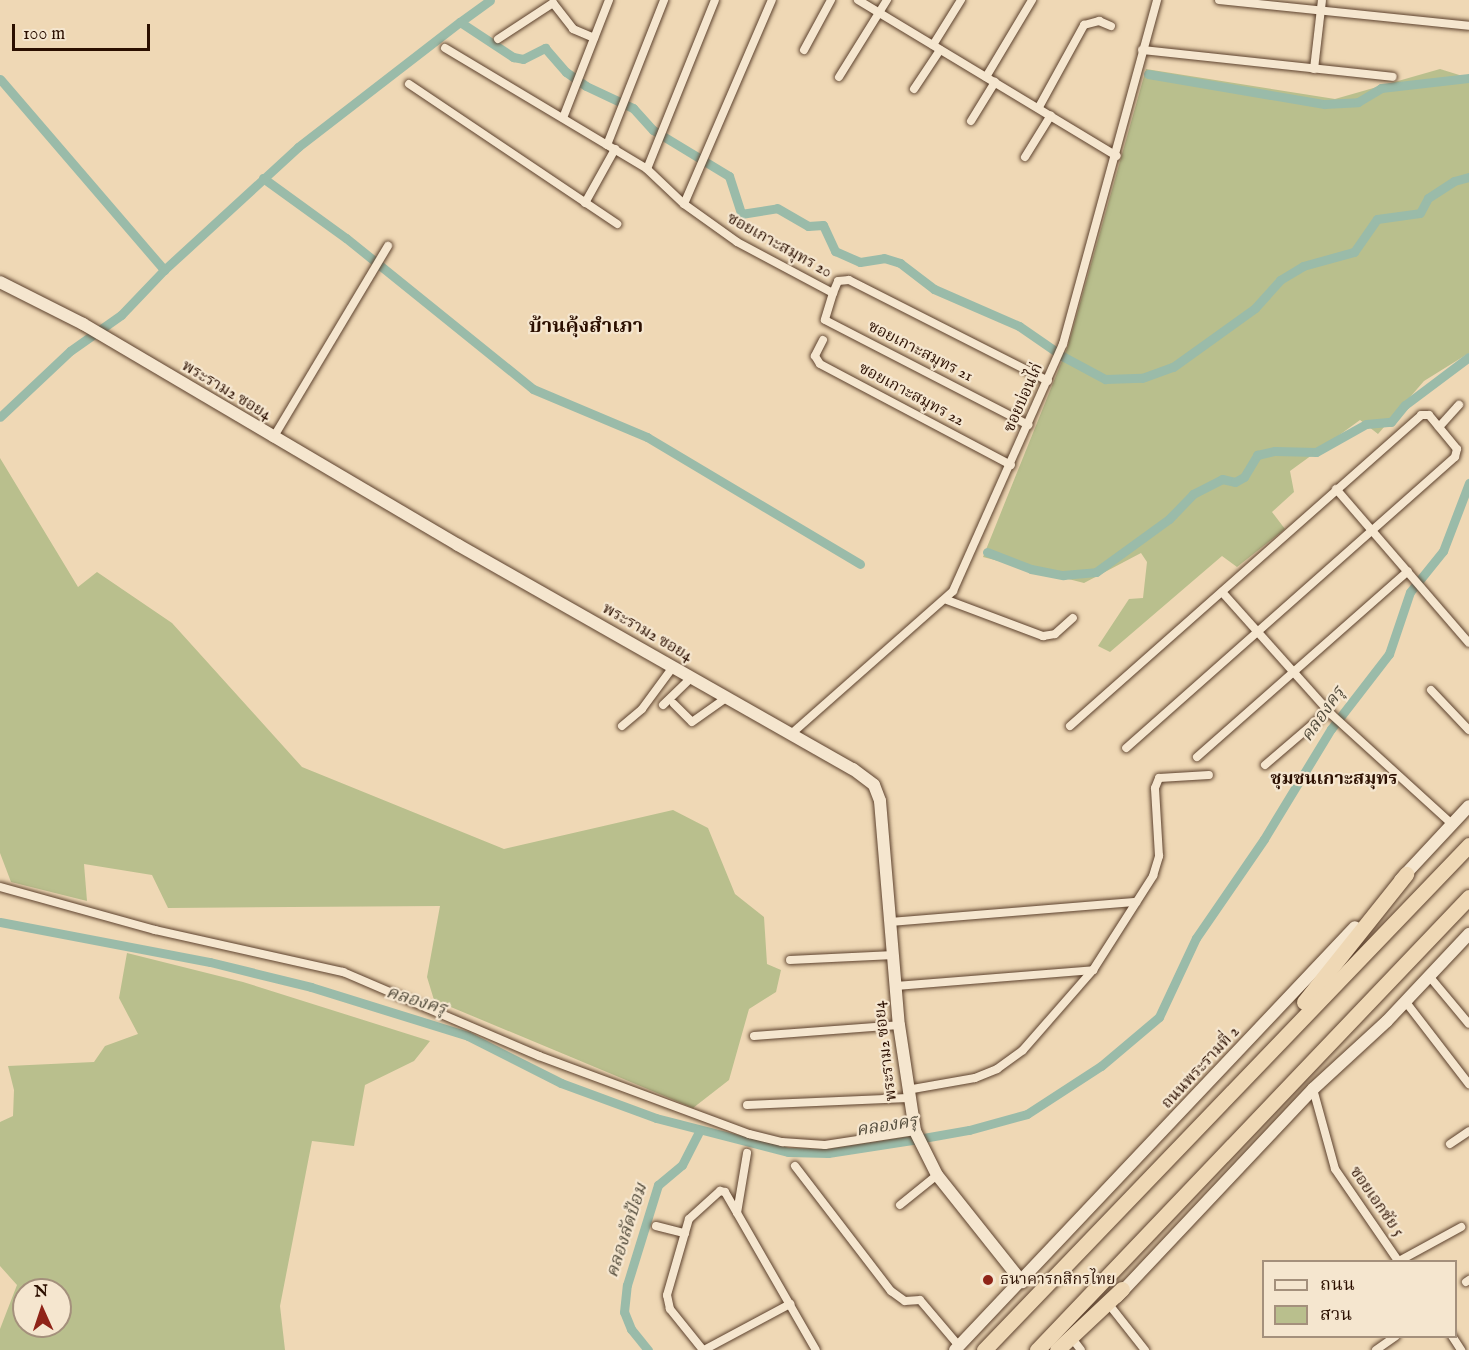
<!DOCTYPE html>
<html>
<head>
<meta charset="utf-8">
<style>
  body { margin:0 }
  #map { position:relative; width:1469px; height:1350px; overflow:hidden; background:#efd8b5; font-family:"IM FELL English","Noto Serif Thai",serif }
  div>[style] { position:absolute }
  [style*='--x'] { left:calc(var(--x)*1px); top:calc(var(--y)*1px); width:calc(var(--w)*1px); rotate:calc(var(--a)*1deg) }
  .green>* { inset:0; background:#b9bf8d }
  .canal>* { height:9px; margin:-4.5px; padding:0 4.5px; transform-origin:4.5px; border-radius:4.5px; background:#9abba9 }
  .roads { filter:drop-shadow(0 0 2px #5c412d) drop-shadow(0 0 2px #5c412d) }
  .street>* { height:8px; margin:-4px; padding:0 4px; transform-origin:4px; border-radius:4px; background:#f5e6cf }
  .secondary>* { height:12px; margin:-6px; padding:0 6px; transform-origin:6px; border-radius:6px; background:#f5e6cf }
  .highway>* { height:15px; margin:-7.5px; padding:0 7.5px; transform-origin:7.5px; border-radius:7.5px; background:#efd8b5 }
  .dots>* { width:16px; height:16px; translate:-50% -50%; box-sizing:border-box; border:3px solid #f5e6cf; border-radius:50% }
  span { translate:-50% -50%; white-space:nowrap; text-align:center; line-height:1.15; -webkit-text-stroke:4.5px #f5e6cf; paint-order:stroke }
  .street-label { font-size:16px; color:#2b0f00 }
  .poi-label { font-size:16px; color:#2b0f00 }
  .left { translate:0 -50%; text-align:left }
  .water-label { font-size:18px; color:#524b3b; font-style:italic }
  .neighbourhood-label { font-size:18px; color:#2b0f00; font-weight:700 }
  .quarter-label { font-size:20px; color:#2b0f00; font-weight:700 }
  .legend { position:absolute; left:1262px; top:1260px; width:195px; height:78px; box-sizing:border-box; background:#f5e6cf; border:2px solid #a4907c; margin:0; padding:8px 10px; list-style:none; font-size:18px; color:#2b0f00 }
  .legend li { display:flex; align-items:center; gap:12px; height:30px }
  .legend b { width:30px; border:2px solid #a4907c }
  .north { position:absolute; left:12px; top:1278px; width:60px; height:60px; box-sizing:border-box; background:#f5e6cf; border:2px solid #a4907c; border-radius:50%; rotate:357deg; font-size:16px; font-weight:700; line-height:24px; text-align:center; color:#2b0f00 }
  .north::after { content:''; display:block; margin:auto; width:21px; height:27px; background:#8f2418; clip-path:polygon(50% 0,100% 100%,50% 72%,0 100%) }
  .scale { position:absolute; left:12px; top:24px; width:138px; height:27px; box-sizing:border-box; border:3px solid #2b0f00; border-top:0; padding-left:8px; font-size:18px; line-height:21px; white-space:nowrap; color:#2b0f00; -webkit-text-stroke:4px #f5e6cf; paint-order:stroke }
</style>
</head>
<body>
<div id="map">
  <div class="green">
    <div style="clip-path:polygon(1146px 69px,1335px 99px,1440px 69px,1469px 78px,1469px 353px,1424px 381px,1378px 434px,1360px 420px,1290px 471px,1294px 492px,1272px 512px,1285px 529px,1237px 567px,1222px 556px,1110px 652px,1098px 646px,1129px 599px,1143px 598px,1147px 562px,1141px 553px,1084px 583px,983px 557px,1068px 346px)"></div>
    <div style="clip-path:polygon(0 458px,78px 587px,97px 572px,172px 623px,302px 767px,504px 849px,673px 810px,708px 828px,735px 894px,764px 917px,767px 964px,781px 970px,776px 992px,749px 1009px,729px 1080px,693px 1108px,434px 1000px,427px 977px,440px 906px,168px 908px,152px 875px,84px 864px,87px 901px,11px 882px,0 853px)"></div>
    <div style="clip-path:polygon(evenodd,127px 953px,243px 982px,430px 1041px,414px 1061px,365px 1085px,354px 1146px,312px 1141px,280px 1306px,285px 1350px,0 1350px,0 1329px,17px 1285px,0 1266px,0 1122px,13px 1116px,14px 1090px,8px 1066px,94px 1062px,105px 1046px,138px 1034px,119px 998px,127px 953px,24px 1290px,60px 1290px,60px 1326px,24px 1326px,24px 1290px)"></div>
  </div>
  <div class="canal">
    <div style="--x:460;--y:22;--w:37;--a:-36"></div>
    <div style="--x:1148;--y:74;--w:179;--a:9.7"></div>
    <div style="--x:1324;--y:104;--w:34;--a:-3"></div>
    <div style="--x:1358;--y:102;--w:27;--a:-31"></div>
    <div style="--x:1381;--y:88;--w:89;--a:-6.5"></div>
    <div style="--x:0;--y:79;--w:252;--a:49.3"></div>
    <div style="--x:164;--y:270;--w:62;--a:133.7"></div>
    <div style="--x:121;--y:315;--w:62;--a:144.8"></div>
    <div style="--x:70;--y:351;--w:96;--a:136.7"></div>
    <div style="--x:263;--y:178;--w:102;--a:35.9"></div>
    <div style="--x:346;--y:238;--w:240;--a:38.9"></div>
    <div style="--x:533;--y:389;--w:124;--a:22.8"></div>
    <div style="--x:647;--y:437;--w:248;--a:30.8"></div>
    <div style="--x:164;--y:270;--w:182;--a:-42.5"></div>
    <div style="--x:298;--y:147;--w:205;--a:-37.7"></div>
    <div style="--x:460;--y:22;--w:64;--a:33.4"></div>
    <div style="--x:513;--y:57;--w:10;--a:11"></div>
    <div style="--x:523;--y:59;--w:25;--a:-27"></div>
    <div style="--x:545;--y:48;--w:32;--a:49"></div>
    <div style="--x:566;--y:72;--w:24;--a:35"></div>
    <div style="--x:586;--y:86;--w:52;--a:25.1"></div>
    <div style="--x:633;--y:108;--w:30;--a:48"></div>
    <div style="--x:653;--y:130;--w:89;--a:31.2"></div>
    <div style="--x:729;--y:176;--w:40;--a:72"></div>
    <div style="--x:741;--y:214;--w:36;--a:-9"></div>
    <div style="--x:777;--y:208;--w:36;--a:30"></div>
    <div style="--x:808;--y:226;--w:15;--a:-4"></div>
    <div style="--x:823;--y:225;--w:29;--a:65"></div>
    <div style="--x:835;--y:251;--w:27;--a:24"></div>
    <div style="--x:860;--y:262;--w:24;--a:-9"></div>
    <div style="--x:884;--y:258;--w:17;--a:17"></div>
    <div style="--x:900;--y:263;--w:43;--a:37.4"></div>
    <div style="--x:934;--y:289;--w:93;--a:23.5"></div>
    <div style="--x:1019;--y:326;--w:55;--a:34.6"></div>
    <div style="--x:1064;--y:357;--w:47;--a:28.2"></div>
    <div style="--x:1105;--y:379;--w:37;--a:-2"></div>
    <div style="--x:1142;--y:378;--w:33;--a:-20"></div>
    <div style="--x:1173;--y:367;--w:101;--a:-35.7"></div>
    <div style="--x:1255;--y:308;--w:38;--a:-48"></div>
    <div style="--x:1280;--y:280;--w:27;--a:-31"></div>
    <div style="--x:1303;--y:266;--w:53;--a:-15.4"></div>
    <div style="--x:1354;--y:252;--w:40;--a:-55.1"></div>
    <div style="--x:1377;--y:219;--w:43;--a:-7.9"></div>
    <div style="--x:1420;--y:213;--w:17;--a:-62"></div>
    <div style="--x:1428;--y:198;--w:31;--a:-33"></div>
    <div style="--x:1454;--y:181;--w:16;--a:-15"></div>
    <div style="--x:987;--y:552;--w:47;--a:21.1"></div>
    <div style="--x:1031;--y:569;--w:33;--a:11"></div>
    <div style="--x:1063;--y:575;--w:33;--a:-5"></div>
    <div style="--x:1096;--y:572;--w:90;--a:-36"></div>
    <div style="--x:1169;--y:519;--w:35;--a:-46"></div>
    <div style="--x:1193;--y:494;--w:33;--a:-27"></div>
    <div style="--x:1222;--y:479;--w:13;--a:13"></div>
    <div style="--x:1235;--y:482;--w:10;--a:-29"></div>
    <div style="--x:1244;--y:477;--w:26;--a:-59"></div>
    <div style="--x:1257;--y:455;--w:18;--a:-13"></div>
    <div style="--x:1275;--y:451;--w:41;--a:1.4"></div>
    <div style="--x:1316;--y:452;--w:57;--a:-29.2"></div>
    <div style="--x:1366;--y:424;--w:25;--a:-5"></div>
    <div style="--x:1391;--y:422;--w:22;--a:-51"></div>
    <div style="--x:1405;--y:405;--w:80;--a:-36.9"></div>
    <div style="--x:0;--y:922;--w:214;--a:10.8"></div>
    <div style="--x:210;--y:962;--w:104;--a:13.9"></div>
    <div style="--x:311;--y:987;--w:164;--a:17.3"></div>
    <div style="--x:468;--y:1036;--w:104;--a:26.8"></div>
    <div style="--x:561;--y:1083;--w:101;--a:20.2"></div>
    <div style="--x:656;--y:1118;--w:136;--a:14.4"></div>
    <div style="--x:788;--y:1152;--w:40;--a:1.4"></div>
    <div style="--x:828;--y:1153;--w:85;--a:-8.8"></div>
    <div style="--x:912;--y:1140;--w:58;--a:-10"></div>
    <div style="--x:969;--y:1130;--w:60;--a:-15.4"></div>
    <div style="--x:1027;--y:1114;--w:88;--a:-33"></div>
    <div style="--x:1101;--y:1066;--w:76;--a:-40.2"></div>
    <div style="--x:1159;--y:1017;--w:87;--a:-64.9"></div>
    <div style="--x:1196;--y:938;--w:120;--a:-55.5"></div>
    <div style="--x:1264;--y:839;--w:129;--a:-58.7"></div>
    <div style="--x:1331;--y:729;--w:95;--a:-52.3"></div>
    <div style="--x:1389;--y:654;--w:65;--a:-71.3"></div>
    <div style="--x:1410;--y:592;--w:53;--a:-51.2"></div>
    <div style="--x:1443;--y:551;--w:73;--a:-69.1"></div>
    <div style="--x:648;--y:1350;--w:27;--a:-129"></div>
    <div style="--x:631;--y:1329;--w:18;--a:-112"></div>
    <div style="--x:624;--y:1312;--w:27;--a:-84"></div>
    <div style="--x:627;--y:1285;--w:105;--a:-72.8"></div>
    <div style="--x:658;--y:1185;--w:31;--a:-40"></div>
    <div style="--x:682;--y:1165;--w:39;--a:-63"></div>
  </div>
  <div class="roads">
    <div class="street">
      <div style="--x:858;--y:0;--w:302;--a:31.1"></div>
      <div style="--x:1219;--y:0;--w:251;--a:5.9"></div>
      <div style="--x:498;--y:39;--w:66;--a:-33.2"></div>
      <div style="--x:553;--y:3;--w:33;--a:52"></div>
      <div style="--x:573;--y:29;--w:23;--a:23"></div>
      <div style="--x:933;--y:45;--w:53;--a:-58.1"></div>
      <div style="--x:445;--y:48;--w:235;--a:30.9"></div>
      <div style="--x:647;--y:169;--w:51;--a:43.4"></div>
      <div style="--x:684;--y:204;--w:65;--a:35.6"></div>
      <div style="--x:737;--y:242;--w:109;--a:28"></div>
      <div style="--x:833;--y:293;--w:13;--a:-67"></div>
      <div style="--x:838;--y:281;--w:11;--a:-5"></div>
      <div style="--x:849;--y:280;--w:223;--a:26.9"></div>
      <div style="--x:804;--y:50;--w:57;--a:-61.6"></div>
      <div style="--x:1142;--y:50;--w:252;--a:6.1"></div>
      <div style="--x:1314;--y:69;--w:69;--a:-83.4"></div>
      <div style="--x:839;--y:77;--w:91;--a:-58.1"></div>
      <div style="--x:986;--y:77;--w:90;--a:-59.1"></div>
      <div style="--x:409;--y:84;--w:251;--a:33.9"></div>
      <div style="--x:914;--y:89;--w:47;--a:-56.3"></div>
      <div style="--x:1039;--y:107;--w:94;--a:-61.2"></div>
      <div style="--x:1084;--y:25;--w:16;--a:-15"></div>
      <div style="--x:1099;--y:21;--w:13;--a:23"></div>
      <div style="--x:563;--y:118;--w:127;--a:-68.7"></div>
      <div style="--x:971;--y:121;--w:46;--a:-58.4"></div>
      <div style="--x:607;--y:145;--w:156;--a:-68.5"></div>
      <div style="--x:1025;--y:157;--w:49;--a:-58.2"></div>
      <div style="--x:647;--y:169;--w:182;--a:-68.1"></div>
      <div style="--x:585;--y:203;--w:62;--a:-60.9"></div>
      <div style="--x:684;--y:204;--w:222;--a:-66.7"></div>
      <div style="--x:833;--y:293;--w:28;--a:107"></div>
      <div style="--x:825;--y:320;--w:229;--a:27.3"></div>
      <div style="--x:823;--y:340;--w:18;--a:117"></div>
      <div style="--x:815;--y:356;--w:9;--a:58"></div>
      <div style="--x:820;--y:364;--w:216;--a:27.9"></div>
      <div style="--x:1439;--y:427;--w:30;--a:-48"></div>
      <div style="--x:273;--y:438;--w:224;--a:-59.1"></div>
      <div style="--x:1336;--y:489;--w:203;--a:49.2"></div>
      <div style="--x:1222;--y:592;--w:164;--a:48.2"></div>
      <div style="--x:1331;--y:714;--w:164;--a:42.3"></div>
      <div style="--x:947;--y:600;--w:103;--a:20.6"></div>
      <div style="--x:1043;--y:636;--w:12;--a:-9"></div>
      <div style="--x:1055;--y:634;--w:24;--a:-42"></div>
      <div style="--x:1431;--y:690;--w:55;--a:46.5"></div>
      <div style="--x:674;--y:704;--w:25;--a:45"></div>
      <div style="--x:692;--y:722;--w:42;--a:-35.2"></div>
      <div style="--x:663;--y:705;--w:39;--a:-44"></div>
      <div style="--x:622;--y:726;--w:26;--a:-40"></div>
      <div style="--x:642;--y:709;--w:52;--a:-53.6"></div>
      <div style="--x:1070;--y:726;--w:469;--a:-41.5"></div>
      <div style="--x:1421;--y:415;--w:8;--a:0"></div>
      <div style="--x:1429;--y:415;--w:44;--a:50.5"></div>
      <div style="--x:1457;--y:449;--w:8;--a:104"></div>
      <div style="--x:1455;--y:457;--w:439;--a:138.5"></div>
      <div style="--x:791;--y:734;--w:216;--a:-41.4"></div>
      <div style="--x:953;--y:591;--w:270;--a:-66"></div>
      <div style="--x:1063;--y:344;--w:357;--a:-74.7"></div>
      <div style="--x:1197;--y:757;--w:281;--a:-41.4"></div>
      <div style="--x:1265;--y:765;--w:83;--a:-40.6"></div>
      <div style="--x:0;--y:887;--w:161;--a:15.5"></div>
      <div style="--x:155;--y:930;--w:193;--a:12.6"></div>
      <div style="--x:343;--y:972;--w:213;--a:23.2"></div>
      <div style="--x:539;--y:1056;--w:224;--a:20.4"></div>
      <div style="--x:749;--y:1134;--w:34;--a:14"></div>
      <div style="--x:782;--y:1142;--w:43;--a:4"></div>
      <div style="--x:825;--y:1145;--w:91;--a:-8.8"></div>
      <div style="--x:891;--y:922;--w:246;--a:-4.7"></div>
      <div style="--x:790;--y:960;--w:104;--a:-2.8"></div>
      <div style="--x:1429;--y:976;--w:62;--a:50.2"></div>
      <div style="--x:896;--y:986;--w:198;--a:-4.6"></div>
      <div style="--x:1405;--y:1001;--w:105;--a:52.4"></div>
      <div style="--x:754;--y:1036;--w:145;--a:-4.3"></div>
      <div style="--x:1313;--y:1089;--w:83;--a:74.6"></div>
      <div style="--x:1335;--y:1169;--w:113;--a:55.5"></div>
      <div style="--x:907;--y:1090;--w:69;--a:-10"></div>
      <div style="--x:975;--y:1078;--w:24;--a:-22"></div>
      <div style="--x:997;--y:1069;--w:32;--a:-36"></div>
      <div style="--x:1023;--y:1050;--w:106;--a:-48.8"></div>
      <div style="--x:1093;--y:970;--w:112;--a:-57.4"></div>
      <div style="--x:1153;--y:876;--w:21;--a:-73"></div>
      <div style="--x:1159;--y:856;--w:68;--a:-93.4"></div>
      <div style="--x:1155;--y:788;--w:11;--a:-68"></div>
      <div style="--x:1159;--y:778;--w:50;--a:-3.4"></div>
      <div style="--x:747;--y:1105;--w:161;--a:-2.5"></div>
      <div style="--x:1450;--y:1144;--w:23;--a:-34"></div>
      <div style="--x:795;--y:1166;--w:158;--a:52.5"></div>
      <div style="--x:891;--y:1291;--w:17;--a:36"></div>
      <div style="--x:905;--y:1301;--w:15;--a:-4"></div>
      <div style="--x:920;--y:1300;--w:60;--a:49.7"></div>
      <div style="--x:900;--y:1205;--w:48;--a:-39"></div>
      <div style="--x:737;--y:1213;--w:61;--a:-80.5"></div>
      <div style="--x:656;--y:1226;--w:30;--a:14"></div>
      <div style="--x:1399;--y:1261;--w:71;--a:-28.7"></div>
      <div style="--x:1466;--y:1282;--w:4;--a:-34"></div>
      <div style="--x:1111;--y:1307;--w:55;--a:51.7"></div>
      <div style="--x:1452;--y:1336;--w:17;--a:57"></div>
      <div style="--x:1074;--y:1341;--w:11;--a:52"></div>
      <div style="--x:703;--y:1350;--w:53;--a:-128.8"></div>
      <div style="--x:670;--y:1309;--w:14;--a:-102"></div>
      <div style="--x:667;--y:1295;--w:79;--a:-73.9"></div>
      <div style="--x:689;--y:1219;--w:42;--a:-42.1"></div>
      <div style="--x:720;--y:1191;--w:5;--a:11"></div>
      <div style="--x:725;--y:1192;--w:182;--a:60.1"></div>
      <div style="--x:704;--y:1350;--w:98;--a:-28.1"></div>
      <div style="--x:1376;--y:1350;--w:24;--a:-35"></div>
    </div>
    <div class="secondary">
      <div style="--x:0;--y:282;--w:93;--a:26.8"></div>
      <div style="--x:83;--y:324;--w:435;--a:30.5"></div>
      <div style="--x:458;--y:545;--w:454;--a:29.6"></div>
      <div style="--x:853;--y:769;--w:26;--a:37"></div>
      <div style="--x:874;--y:785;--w:17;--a:69"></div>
      <div style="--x:880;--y:801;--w:225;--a:85.2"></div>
      <div style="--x:899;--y:1025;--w:107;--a:81.4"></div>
      <div style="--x:915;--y:1131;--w:49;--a:63.4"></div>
      <div style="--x:937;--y:1175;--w:137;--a:51.5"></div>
      <div style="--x:1400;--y:880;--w:101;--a:-47"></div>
      <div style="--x:1117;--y:1297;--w:286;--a:-46.7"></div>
      <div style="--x:1313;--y:1089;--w:100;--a:-42.6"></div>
      <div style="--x:1387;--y:1021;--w:120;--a:-46.7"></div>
      <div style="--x:955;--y:1350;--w:582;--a:-46.6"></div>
    </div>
    <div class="highway">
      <div style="--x:1304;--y:1002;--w:164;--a:-51.4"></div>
      <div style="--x:984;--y:1350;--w:700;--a:-46.16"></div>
      <div style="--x:1037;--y:1350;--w:626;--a:-46.36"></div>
      <div style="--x:1057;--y:1350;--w:89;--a:-43.2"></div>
    </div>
  </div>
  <div class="dots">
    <div style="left:988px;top:1280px;background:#8f2418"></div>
  </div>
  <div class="street-label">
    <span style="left:779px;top:246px;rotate:29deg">ซอยเกาะสมุทร 20</span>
    <span style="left:920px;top:352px;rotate:27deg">ซอยเกาะสมุทร 21</span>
    <span style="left:226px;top:391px;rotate:31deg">พระราม2 ซอย4</span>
    <span style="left:911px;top:395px;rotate:28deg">ซอยเกาะสมุทร 22</span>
    <span style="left:1024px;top:398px;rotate:-66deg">ซอยบ่อนไก่</span>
    <span style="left:647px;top:633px;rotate:30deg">พระราม2 ซอย4</span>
    <span style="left:886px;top:1051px;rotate:-97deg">พระราม2 ซอย4</span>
    <span style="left:1201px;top:1068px;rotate:-47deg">ถนนพระรามที่ 2</span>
    <span style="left:1376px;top:1202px;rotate:55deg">ซอยเอกชัย 5</span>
  </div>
  <div class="poi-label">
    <span class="left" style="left:1000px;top:1280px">ธนาคารกสิกรไทย</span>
  </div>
  <div class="water-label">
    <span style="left:1324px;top:715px;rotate:-55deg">คลองครุ</span>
    <span style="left:416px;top:1002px;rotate:17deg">คลองครุ</span>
    <span style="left:887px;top:1127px;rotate:-9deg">คลองครุ</span>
    <span style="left:628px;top:1231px;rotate:-72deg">คลองลัดป้อม</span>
  </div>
  <div class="neighbourhood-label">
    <span style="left:1334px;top:780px">ชุมชนเกาะสมุทร</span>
  </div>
  <div class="quarter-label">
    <span style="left:586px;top:326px">บ้านคุ้งสำเภา</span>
  </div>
  <ul class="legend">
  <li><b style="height:8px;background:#f5e6cf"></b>ถนน</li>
  <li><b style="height:16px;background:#b9bf8d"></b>สวน</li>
  </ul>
  <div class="north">N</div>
  <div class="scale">100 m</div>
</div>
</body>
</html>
